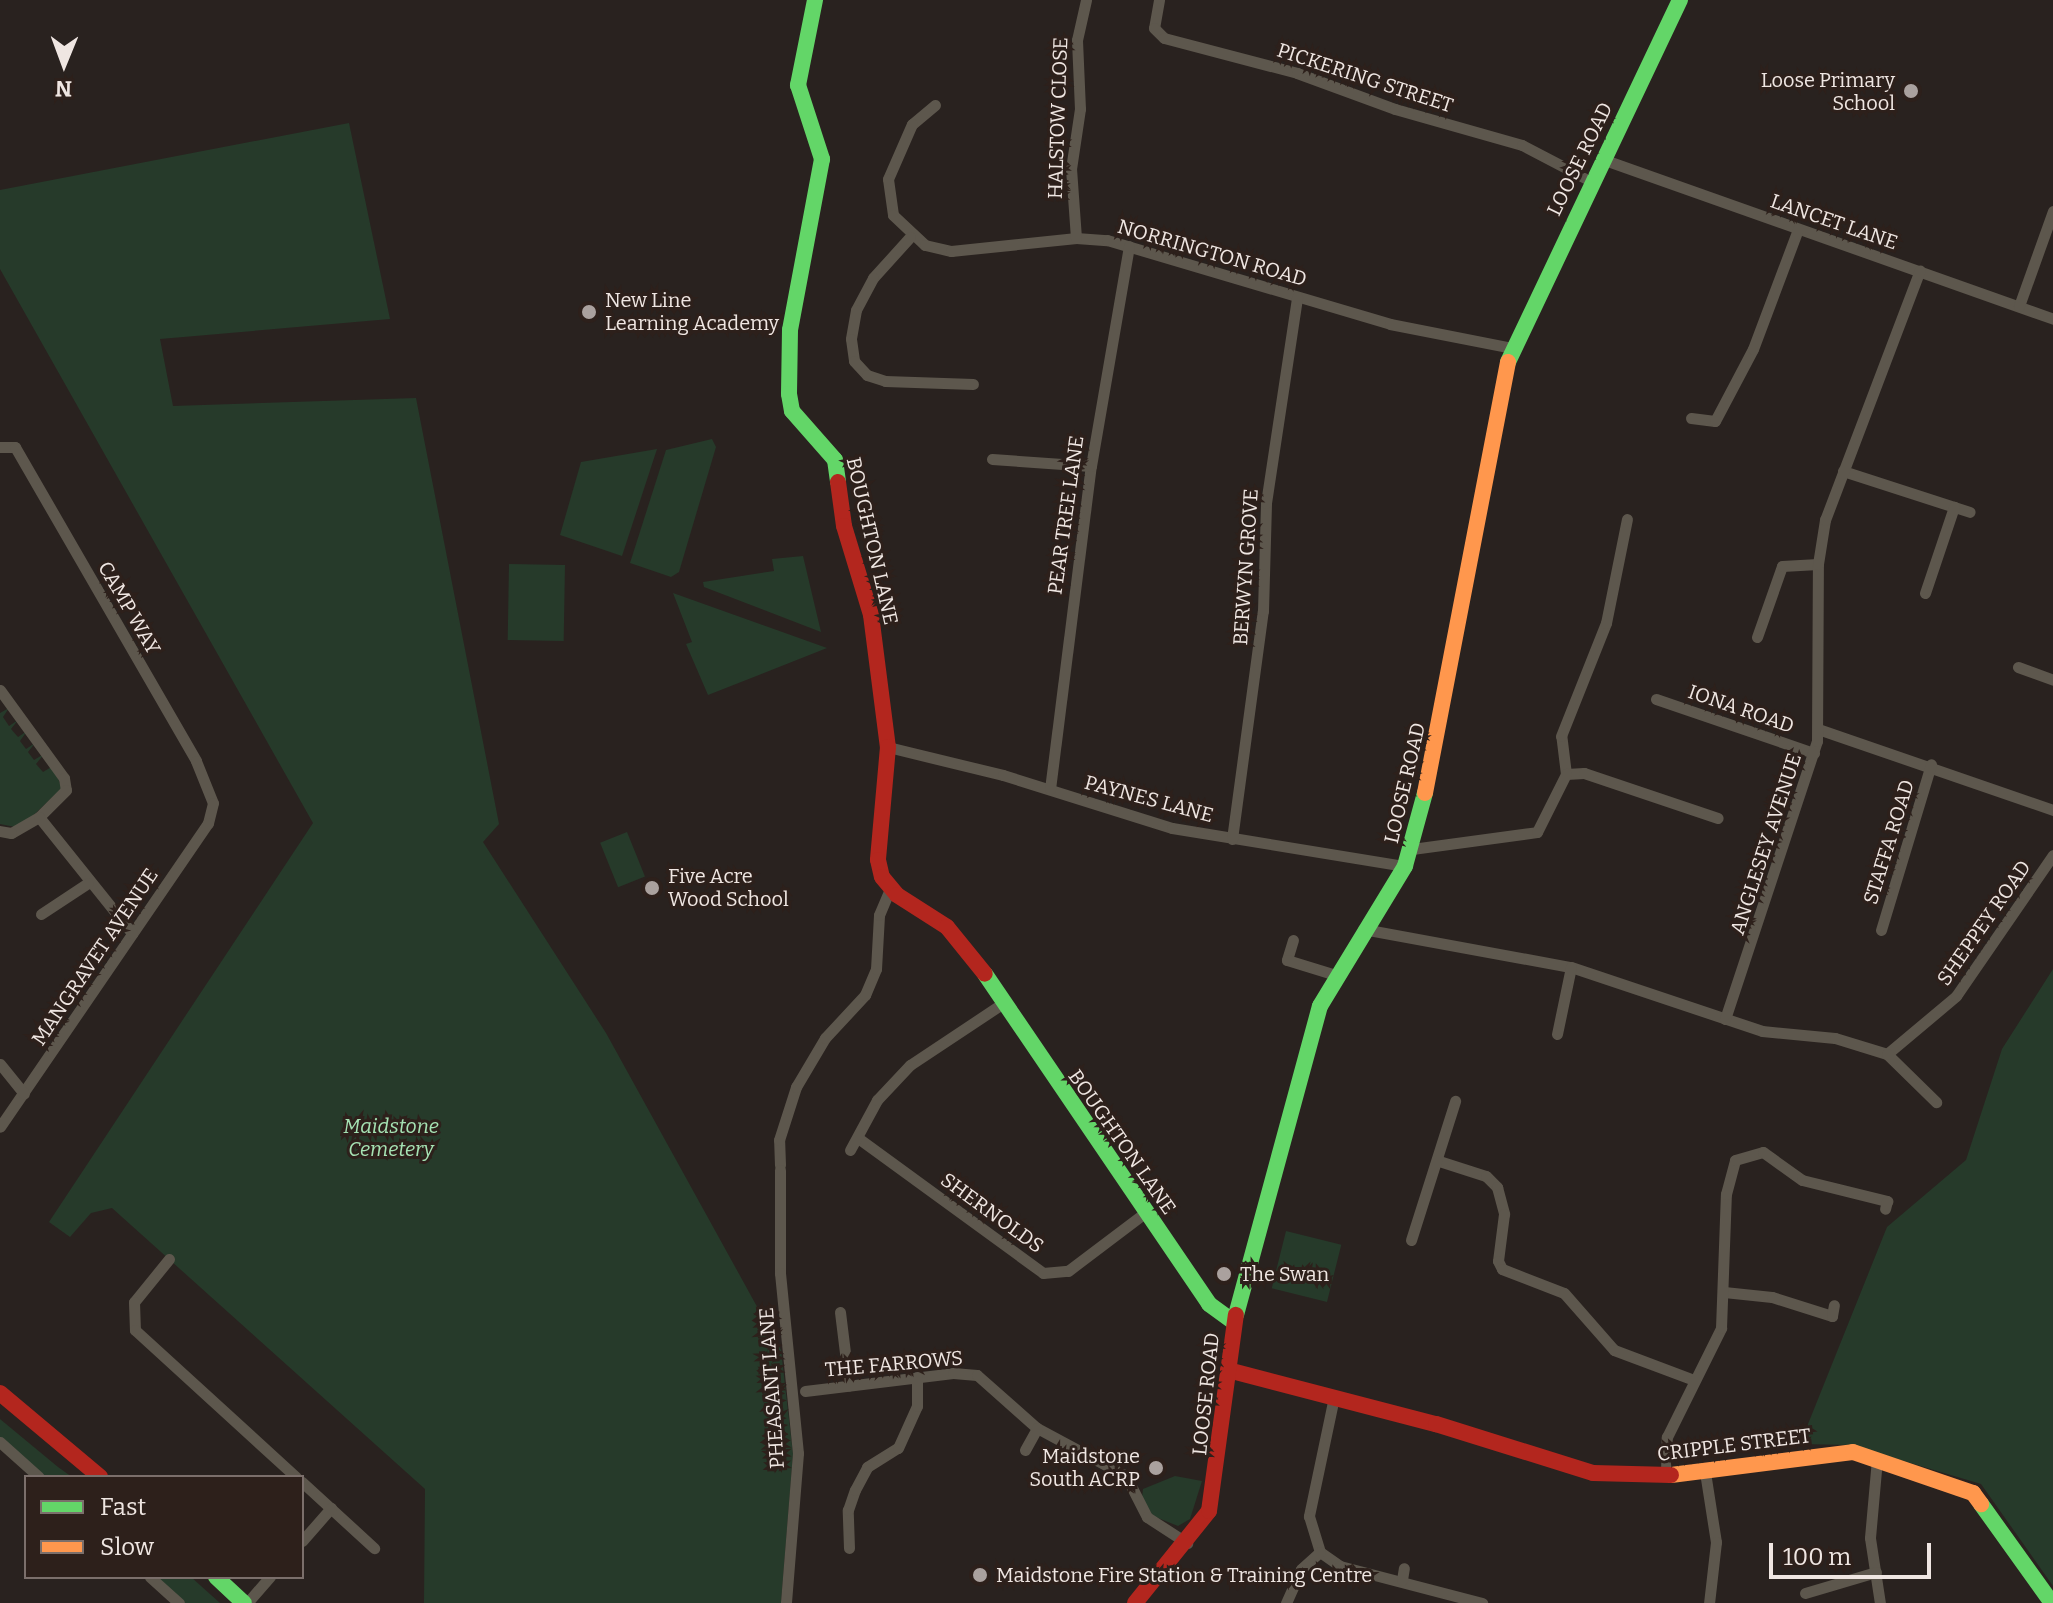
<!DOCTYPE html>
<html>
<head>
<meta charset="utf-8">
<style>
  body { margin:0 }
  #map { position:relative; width:2053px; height:1603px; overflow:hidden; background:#29221f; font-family:Bitter,serif }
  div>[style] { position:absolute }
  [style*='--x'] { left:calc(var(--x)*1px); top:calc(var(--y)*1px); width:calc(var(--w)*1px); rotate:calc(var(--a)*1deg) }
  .green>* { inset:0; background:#263a2a; transform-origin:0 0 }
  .street>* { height:11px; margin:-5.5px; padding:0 5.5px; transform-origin:5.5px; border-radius:5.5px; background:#5d574d }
  .fast>* { height:16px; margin:-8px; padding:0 8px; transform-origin:8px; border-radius:8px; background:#63d668 }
  .slow>* { height:16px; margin:-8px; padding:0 8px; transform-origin:8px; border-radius:8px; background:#ff974d }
  .jam>* { height:16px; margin:-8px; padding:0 8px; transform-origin:8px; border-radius:8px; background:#b3261e }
  .dots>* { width:22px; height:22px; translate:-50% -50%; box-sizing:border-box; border:4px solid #2d201b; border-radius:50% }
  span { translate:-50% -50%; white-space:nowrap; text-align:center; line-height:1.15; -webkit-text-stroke:6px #2d201b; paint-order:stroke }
  .street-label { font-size:20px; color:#efe6e2 }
  .poi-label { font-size:20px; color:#efe6e2 }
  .right { translate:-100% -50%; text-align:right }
  .left { translate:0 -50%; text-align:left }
  .park-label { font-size:20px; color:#a6e3b4; font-style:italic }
  .legend { position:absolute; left:24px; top:1475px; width:280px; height:104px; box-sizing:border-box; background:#2d201b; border:2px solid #7b6f6b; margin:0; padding:10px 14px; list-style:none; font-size:24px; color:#efe6e2 }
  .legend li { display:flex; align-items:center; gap:16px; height:40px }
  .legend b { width:40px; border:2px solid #7b6f6b }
  .north { position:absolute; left:24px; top:24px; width:80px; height:80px; -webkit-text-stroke:6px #2d201b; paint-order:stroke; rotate:181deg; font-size:22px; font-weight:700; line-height:32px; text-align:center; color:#efe6e2 }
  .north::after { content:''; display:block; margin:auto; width:28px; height:36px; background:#efe6e2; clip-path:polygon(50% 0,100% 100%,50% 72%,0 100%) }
  .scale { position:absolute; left:1769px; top:1543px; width:162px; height:36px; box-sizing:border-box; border:4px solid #efe6e2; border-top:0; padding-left:10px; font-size:24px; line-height:28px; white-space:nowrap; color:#efe6e2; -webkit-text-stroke:6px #2d201b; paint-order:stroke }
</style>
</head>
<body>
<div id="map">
  <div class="green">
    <div style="clip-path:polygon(349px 123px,390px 319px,160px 339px,173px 406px,416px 398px,499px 824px,483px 842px,606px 1033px,781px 1350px,793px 1454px,781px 1603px,424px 1603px,425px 1489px,112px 1208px,91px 1213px,70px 1237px,49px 1222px,313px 823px,0 269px,0 190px)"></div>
    <div style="clip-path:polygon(712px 439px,716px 447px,679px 572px,671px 577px,630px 563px,666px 450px)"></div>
    <div style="clip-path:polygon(657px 449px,622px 556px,560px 535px,581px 462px)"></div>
    <div style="clip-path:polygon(803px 556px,821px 632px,704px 587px,703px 582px,774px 571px,772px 559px)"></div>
    <div style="left:509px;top:564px;width:56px;height:76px;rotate:1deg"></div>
    <div style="clip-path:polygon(673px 593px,827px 648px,708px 695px,686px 644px,692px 642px)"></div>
    <div style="clip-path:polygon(9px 708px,3px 717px,9px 726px,18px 720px,11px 729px,18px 737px,27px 731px,20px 741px,26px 749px,35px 743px,28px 752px,34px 760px,44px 754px,36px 764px,43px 772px,53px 766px,62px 788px,20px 828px,0 824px,0 713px)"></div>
    <div style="left:627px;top:832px;width:48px;height:29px;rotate:68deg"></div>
    <div style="clip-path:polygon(2053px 969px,2053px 1586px,1981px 1484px,1850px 1445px,1800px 1444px,1887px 1227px,1966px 1160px,2002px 1049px)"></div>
    <div style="left:1286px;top:1231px;width:57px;height:59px;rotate:14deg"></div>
    <div style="clip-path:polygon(0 1419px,58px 1467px,72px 1477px,45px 1477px,0 1437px)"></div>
    <div style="clip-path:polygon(1175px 1476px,1202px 1481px,1190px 1519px,1178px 1526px,1153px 1516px,1142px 1498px,1143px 1489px)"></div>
    <div style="clip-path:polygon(156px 1577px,191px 1577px,220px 1603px,185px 1603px)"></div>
  </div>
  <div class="street">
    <div style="--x:1159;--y:0;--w:28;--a:100"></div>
    <div style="--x:1154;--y:28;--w:14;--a:45"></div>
    <div style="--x:1164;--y:38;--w:138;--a:14.7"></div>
    <div style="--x:1297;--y:73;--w:104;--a:20.2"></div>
    <div style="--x:1395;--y:109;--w:132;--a:15.8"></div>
    <div style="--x:1522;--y:145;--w:78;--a:27.6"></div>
    <div style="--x:935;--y:105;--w:30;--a:140"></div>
    <div style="--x:912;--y:124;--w:60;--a:113.6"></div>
    <div style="--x:888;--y:179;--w:36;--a:82"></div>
    <div style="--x:893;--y:215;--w:44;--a:43.2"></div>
    <div style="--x:925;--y:245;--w:27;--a:13"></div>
    <div style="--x:951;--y:251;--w:126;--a:-5.9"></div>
    <div style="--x:1076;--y:238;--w:31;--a:4"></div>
    <div style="--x:1107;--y:240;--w:295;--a:16.5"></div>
    <div style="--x:1390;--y:324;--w:124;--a:11.1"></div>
    <div style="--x:1602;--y:159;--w:479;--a:19.5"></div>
    <div style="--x:910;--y:237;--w:55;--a:132.1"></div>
    <div style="--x:873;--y:278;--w:36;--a:118"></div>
    <div style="--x:856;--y:310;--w:29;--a:100"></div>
    <div style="--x:851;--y:339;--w:22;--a:82"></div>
    <div style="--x:854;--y:361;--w:19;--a:47"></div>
    <div style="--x:867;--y:375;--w:19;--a:18"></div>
    <div style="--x:885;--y:381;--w:88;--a:2"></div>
    <div style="--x:1076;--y:238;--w:69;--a:-94.1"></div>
    <div style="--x:1071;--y:169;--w:61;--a:-81.5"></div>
    <div style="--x:1080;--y:109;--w:69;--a:-92.5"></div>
    <div style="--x:1077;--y:40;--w:41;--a:-77.3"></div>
    <div style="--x:2019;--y:306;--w:101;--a:-70.3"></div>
    <div style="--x:1691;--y:418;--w:24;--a:7"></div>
    <div style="--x:1715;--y:421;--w:81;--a:-62.2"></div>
    <div style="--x:1753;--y:349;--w:128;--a:-69.4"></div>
    <div style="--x:0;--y:447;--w:15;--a:0"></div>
    <div style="--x:15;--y:447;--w:362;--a:60"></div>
    <div style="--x:196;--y:761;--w:45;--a:68"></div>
    <div style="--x:213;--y:803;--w:21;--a:104"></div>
    <div style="--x:208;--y:823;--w:368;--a:124.4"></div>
    <div style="--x:992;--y:459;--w:99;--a:4"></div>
    <div style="--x:1843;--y:471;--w:133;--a:17.9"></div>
    <div style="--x:1925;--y:593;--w:91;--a:-71.4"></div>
    <div style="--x:1757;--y:637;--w:75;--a:-70.6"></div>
    <div style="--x:1782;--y:566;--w:36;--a:-3"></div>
    <div style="--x:2018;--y:667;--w:37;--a:20"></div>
    <div style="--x:0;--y:690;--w:109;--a:54"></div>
    <div style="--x:64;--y:778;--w:12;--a:81"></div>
    <div style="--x:66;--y:790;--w:38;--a:135"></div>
    <div style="--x:39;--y:817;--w:32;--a:150"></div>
    <div style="--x:11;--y:833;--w:11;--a:-170"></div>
    <div style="--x:1656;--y:699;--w:167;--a:18.9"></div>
    <div style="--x:1818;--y:729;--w:249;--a:19"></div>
    <div style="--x:888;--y:747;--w:118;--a:13.7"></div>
    <div style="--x:1003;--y:775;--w:177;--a:17.4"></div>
    <div style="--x:1172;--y:828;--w:236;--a:9.3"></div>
    <div style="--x:1566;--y:774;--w:38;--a:-97"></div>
    <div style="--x:1561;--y:736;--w:122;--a:-68.3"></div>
    <div style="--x:1606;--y:623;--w:106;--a:-78.6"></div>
    <div style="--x:1566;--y:774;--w:18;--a:-3"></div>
    <div style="--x:1584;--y:773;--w:141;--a:18.6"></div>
    <div style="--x:1050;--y:789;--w:326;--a:-82.8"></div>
    <div style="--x:1091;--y:466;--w:223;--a:-80.2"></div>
    <div style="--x:39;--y:817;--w:149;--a:51.3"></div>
    <div style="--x:1232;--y:839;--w:230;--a:-82.3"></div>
    <div style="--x:1263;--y:611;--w:108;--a:-88.4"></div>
    <div style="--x:1266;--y:503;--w:208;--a:-81.4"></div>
    <div style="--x:1412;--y:849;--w:126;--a:-7.7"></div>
    <div style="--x:1537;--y:832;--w:65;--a:-63.4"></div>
    <div style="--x:41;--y:914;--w:56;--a:-33.4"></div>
    <div style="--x:1363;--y:929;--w:211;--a:10.4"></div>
    <div style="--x:1571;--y:967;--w:201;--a:18.5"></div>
    <div style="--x:1762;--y:1031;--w:73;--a:5.5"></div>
    <div style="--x:1835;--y:1038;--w:54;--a:17.1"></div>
    <div style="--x:1887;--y:1054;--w:90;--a:-40"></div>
    <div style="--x:1956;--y:996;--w:171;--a:-55.5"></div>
    <div style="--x:1881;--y:930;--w:173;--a:-73.2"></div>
    <div style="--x:1293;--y:940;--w:21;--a:107"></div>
    <div style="--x:1287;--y:960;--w:51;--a:17"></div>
    <div style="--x:1725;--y:1019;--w:293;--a:-71.7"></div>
    <div style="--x:1817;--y:741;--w:177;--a:-89.7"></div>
    <div style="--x:1818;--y:564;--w:45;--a:-81"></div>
    <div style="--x:1825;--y:520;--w:267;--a:-69.2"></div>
    <div style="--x:1557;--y:1034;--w:68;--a:-78.2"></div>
    <div style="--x:1887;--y:1054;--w:69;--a:44.4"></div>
    <div style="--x:0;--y:1064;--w:38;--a:51"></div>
    <div style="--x:858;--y:1138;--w:229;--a:36.1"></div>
    <div style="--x:1043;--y:1273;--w:25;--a:-5"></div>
    <div style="--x:1068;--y:1271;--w:98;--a:-37.1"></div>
    <div style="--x:850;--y:1150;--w:57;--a:-61.6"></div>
    <div style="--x:877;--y:1100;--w:48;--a:-46.7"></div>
    <div style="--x:910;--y:1065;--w:114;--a:-33.6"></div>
    <div style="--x:1439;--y:1161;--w:49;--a:17.7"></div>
    <div style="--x:1486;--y:1176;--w:16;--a:45"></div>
    <div style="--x:1497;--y:1187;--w:28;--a:75"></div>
    <div style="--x:1504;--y:1214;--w:47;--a:97.3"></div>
    <div style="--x:1498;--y:1261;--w:9;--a:63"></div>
    <div style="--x:1502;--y:1269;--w:66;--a:21.2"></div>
    <div style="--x:1564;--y:1293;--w:76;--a:48.7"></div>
    <div style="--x:1614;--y:1350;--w:85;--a:20.6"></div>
    <div style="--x:780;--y:1165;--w:25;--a:-92"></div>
    <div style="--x:779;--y:1140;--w:56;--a:-72.2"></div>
    <div style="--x:796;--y:1087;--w:57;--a:-59.4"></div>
    <div style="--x:825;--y:1038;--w:59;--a:-47.1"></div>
    <div style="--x:865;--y:995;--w:28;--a:-67"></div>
    <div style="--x:876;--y:969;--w:54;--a:-86.8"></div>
    <div style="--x:879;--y:915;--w:28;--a:-67"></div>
    <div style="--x:780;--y:1170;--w:103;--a:90"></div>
    <div style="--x:780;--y:1273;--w:181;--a:84.3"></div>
    <div style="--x:798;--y:1453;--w:150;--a:94.6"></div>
    <div style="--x:1411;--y:1240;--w:146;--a:-72.4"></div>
    <div style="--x:169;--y:1259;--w:55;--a:129.1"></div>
    <div style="--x:134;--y:1302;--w:28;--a:88"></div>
    <div style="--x:135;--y:1330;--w:218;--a:42.4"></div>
    <div style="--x:1724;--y:1292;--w:48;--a:5.9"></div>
    <div style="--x:1772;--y:1297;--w:63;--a:17.6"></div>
    <div style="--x:1832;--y:1316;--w:11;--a:-80"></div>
    <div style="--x:840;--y:1312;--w:74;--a:83"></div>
    <div style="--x:805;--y:1391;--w:149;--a:-6.9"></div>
    <div style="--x:953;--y:1373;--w:24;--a:5"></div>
    <div style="--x:977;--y:1375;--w:80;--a:41.5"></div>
    <div style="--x:1037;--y:1428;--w:101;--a:28.3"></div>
    <div style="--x:1126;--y:1476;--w:46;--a:62.9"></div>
    <div style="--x:1147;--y:1517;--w:48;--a:33"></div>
    <div style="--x:1334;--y:1397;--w:122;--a:101.9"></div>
    <div style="--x:1309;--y:1516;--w:38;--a:73"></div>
    <div style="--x:1320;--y:1552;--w:24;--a:35"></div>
    <div style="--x:1340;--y:1566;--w:147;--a:14.6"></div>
    <div style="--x:0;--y:1442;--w:52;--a:41.9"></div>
    <div style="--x:1025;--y:1450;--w:25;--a:-61"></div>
    <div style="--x:1877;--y:1459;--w:79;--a:95.1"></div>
    <div style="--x:1870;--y:1538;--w:66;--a:81.3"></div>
    <div style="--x:1705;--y:1472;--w:71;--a:81.1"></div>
    <div style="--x:1716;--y:1542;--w:61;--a:96.5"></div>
    <div style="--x:1666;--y:1476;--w:39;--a:-89"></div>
    <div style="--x:1667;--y:1437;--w:122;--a:-63.6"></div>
    <div style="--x:1721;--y:1328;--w:134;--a:-87.9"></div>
    <div style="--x:1726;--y:1194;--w:35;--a:-75"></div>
    <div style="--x:1735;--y:1160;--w:29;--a:-16"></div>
    <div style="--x:1763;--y:1152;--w:48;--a:35.7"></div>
    <div style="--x:1802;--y:1180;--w:88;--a:13.9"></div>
    <div style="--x:1887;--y:1201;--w:8;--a:104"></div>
    <div style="--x:302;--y:1482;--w:98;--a:42.5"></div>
    <div style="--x:302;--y:1541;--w:44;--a:-48.7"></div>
    <div style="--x:849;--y:1548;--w:38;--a:-92"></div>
    <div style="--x:848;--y:1510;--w:21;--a:-71"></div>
    <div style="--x:855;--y:1490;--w:26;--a:-62"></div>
    <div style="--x:867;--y:1467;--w:36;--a:-32"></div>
    <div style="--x:898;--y:1448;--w:46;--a:-65.7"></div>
    <div style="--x:917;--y:1406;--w:29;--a:-90"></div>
    <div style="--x:150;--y:1577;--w:39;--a:42"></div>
    <div style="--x:1402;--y:1580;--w:12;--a:-81"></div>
    <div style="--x:1805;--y:1593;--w:74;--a:-16.5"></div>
    <div style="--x:247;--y:1603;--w:35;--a:-49"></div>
    <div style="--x:1286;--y:1603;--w:37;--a:-66"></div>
    <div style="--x:1301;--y:1569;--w:25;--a:-42"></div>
  </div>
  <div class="fast">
    <div style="--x:815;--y:0;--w:87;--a:101.3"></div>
    <div style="--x:798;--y:85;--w:78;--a:72"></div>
    <div style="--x:822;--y:159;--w:174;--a:100.6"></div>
    <div style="--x:790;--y:330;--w:64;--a:90.9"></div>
    <div style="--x:789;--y:394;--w:17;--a:80"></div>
    <div style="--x:792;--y:411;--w:65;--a:48.7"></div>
    <div style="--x:835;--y:460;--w:22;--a:82"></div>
    <div style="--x:1508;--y:362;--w:401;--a:-64.6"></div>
    <div style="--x:985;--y:974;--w:399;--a:55.8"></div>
    <div style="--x:1209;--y:1304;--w:31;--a:36"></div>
    <div style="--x:1236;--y:1315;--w:320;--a:-74.8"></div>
    <div style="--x:1320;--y:1006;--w:164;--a:-58.7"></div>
    <div style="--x:1405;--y:866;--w:76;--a:-74.7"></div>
    <div style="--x:1981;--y:1504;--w:122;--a:54.4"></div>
    <div style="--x:216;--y:1577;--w:38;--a:43"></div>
  </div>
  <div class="slow">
    <div style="--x:1425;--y:793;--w:439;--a:-79.1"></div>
    <div style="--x:1671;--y:1475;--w:183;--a:-7.2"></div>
    <div style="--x:1853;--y:1452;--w:127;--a:18.9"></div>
    <div style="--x:1973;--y:1493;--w:14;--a:54"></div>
  </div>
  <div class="jam">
    <div style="--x:838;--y:482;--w:44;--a:82.2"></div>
    <div style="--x:844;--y:526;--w:93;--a:73.1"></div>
    <div style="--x:871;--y:615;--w:133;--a:82.7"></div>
    <div style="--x:888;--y:747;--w:113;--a:95.1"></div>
    <div style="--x:878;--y:860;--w:17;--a:77"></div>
    <div style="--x:882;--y:877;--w:23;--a:50"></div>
    <div style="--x:897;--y:895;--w:59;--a:32.6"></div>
    <div style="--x:947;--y:927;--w:60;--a:51"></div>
    <div style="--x:1228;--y:1370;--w:215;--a:14.6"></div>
    <div style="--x:1436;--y:1424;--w:164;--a:17.3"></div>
    <div style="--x:1593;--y:1473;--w:78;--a:1.5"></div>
    <div style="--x:0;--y:1393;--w:131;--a:40"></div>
    <div style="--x:1135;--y:1603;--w:118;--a:-51.2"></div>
    <div style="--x:1209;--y:1511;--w:198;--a:-82.2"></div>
  </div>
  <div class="dots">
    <div style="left:1911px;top:91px;background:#aaa19e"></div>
    <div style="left:589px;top:312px;background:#aaa19e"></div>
    <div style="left:652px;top:888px;background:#aaa19e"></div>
    <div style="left:1224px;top:1274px;background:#aaa19e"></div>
    <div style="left:1156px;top:1468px;background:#aaa19e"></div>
    <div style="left:980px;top:1575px;background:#aaa19e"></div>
  </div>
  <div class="street-label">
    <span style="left:1365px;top:78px;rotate:18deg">PICKERING STREET</span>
    <span style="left:1058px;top:118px;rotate:-88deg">HALSTOW CLOSE</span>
    <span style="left:1580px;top:159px;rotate:-64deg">LOOSE ROAD</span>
    <span style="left:1834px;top:222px;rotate:19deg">LANCET LANE</span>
    <span style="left:1212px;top:253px;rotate:16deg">NORRINGTON ROAD</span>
    <span style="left:1066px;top:515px;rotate:-82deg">PEAR TREE LANE</span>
    <span style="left:872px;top:541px;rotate:77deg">BOUGHTON LANE</span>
    <span style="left:1246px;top:567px;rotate:-86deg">BERWYN GROVE</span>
    <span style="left:129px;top:608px;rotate:60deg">CAMP WAY</span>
    <span style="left:1741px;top:709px;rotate:19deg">IONA ROAD</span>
    <span style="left:1405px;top:783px;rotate:-77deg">LOOSE ROAD</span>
    <span style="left:1149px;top:799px;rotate:15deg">PAYNES LANE</span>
    <span style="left:1889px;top:842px;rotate:-73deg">STAFFA ROAD</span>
    <span style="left:1766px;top:844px;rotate:-72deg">ANGLESEY AVENUE</span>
    <span style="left:1984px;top:923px;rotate:-55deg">SHEPPEY ROAD</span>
    <span style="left:95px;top:957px;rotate:-56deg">MANGRAVET AVENUE</span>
    <span style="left:1122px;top:1142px;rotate:55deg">BOUGHTON LANE</span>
    <span style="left:992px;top:1213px;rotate:36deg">SHERNOLDS</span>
    <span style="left:894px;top:1364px;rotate:-5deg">THE FARROWS</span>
    <span style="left:772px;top:1388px;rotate:-94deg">PHEASANT LANE</span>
    <span style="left:1206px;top:1394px;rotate:-84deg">LOOSE ROAD</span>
    <span style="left:1734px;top:1445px;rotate:-7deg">CRIPPLE STREET</span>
  </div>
  <div class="poi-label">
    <span class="right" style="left:1895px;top:92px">Loose Primary<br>School</span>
    <span class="left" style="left:605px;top:312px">New Line<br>Learning Academy</span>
    <span class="left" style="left:668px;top:888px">Five Acre<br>Wood School</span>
    <span class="left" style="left:1240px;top:1274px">The Swan</span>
    <span class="right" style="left:1140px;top:1468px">Maidstone<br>South ACRP</span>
    <span class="left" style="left:996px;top:1575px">Maidstone Fire Station &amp; Training Centre</span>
  </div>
  <div class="park-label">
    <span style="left:391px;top:1138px">Maidstone<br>Cemetery</span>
  </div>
  <ul class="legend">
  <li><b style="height:10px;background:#63d668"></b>Fast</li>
  <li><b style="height:10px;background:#ff974d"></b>Slow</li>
  </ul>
  <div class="north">N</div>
  <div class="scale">100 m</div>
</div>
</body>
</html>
